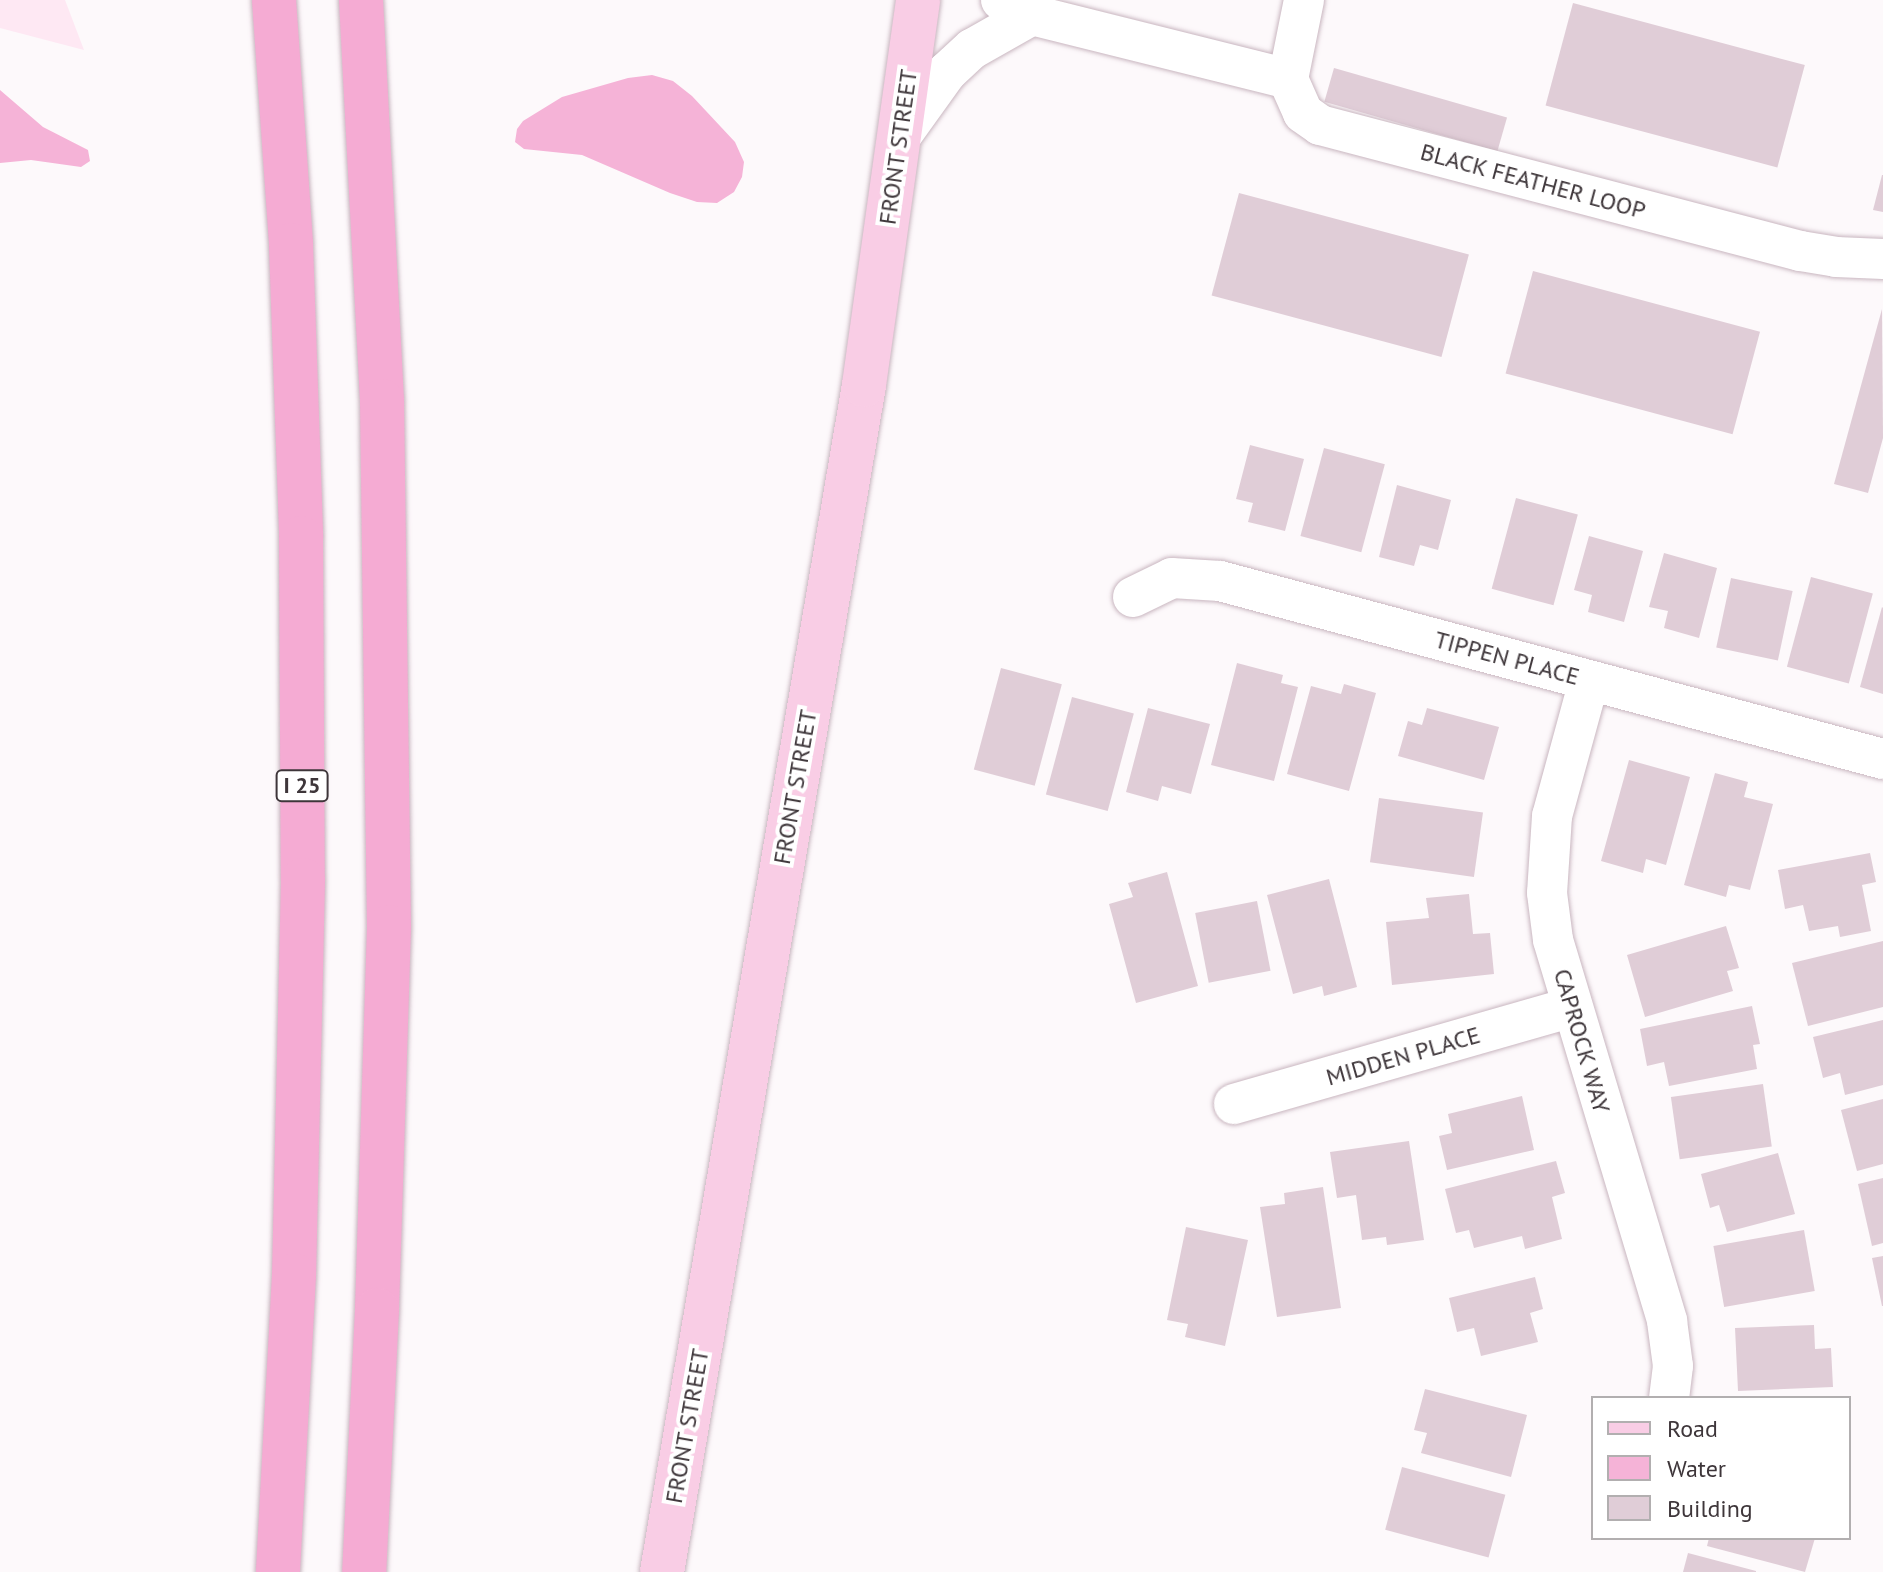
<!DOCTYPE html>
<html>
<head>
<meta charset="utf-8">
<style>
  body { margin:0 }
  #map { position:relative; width:1883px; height:1572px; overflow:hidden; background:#fdf9fb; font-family:"PT Sans",sans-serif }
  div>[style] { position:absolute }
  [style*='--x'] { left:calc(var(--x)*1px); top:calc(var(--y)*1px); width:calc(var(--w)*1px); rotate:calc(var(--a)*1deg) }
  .built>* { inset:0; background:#fee8f3 }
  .water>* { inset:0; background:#f5b3d7 }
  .building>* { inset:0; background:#e0cdd7; transform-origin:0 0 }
  .roads { filter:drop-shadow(0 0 2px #c9b6c0) drop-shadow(0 0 2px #c9b6c0) }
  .minor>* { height:40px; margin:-20px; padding:0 20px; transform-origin:20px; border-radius:20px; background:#fff }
  .major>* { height:44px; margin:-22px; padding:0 22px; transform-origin:22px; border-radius:22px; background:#f9cde5 }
  .highway>* { height:44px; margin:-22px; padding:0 22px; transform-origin:22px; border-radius:22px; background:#f5abd3 }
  span { translate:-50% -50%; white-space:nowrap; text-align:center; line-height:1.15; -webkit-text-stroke:8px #fff; paint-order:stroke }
  .shield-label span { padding:2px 6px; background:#fff; border:2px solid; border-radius:6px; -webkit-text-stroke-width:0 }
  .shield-label { font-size:22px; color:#3e363a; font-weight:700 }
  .street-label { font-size:24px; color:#3e363a }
  .legend { position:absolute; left:1591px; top:1396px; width:260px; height:144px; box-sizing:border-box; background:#fff; border:2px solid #b2afb0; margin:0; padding:10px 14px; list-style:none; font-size:24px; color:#3e363a }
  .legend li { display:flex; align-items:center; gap:16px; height:40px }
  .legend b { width:40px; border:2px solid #b2afb0 }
</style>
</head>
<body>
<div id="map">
  <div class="built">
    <div style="clip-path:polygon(0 0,65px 0,84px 50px,0 28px)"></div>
  </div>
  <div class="water">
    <div style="clip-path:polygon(652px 75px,673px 81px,692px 96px,735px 142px,744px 162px,742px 177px,734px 192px,717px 203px,697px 202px,670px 193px,582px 155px,524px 149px,515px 142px,517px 129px,523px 121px,562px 97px,628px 78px)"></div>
    <div style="clip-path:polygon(0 90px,43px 127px,88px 150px,90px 161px,81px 167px,31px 160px,0 163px)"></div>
  </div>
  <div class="building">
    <div style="left:1573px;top:3px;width:240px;height:106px;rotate:15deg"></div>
    <div style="left:1334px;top:68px;width:180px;height:35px;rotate:16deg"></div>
    <div style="clip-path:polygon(1882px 175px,1883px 175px,1883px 212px,1873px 210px)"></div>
    <div style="left:1239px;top:193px;width:238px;height:106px;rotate:15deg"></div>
    <div style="left:1533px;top:271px;width:235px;height:106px;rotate:15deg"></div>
    <div style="clip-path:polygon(1882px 309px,1883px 438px,1868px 493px,1834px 484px)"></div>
    <div style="clip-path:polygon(1250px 445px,1304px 459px,1285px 531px,1248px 522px,1253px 503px,1236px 499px)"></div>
    <div style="left:1324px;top:448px;width:63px;height:91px;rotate:15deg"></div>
    <div style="clip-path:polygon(1397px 485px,1451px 500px,1438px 550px,1420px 545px,1414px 566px,1379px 557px)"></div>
    <div style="left:1516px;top:498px;width:64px;height:94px;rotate:15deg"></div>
    <div style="clip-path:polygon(1589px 536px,1643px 551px,1624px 622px,1588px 612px,1592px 595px,1574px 590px)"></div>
    <div style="clip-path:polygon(1664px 553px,1717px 568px,1699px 638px,1664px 628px,1668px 611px,1649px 607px)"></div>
    <div style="left:1811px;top:577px;width:64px;height:93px;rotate:15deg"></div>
    <div style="left:1731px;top:578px;width:63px;height:71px;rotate:12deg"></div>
    <div style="clip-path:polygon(1882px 607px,1883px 608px,1883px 694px,1860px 687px)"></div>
    <div style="clip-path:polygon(1237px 663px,1283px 675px,1281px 683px,1298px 687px,1274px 781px,1211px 765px)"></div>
    <div style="left:1001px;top:668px;width:63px;height:105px;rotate:15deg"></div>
    <div style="clip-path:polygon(1344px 684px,1376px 693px,1349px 791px,1287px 774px,1311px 686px,1341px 694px)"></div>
    <div style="left:1072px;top:697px;width:64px;height:101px;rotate:15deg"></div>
    <div style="clip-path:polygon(1148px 708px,1210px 724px,1191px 794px,1162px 786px,1158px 801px,1126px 792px)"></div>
    <div style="clip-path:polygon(1427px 708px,1499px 727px,1484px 780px,1398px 756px,1408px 721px,1422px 725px)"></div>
    <div style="clip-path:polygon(1629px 760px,1690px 777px,1666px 865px,1646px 859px,1643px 873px,1601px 861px)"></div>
    <div style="clip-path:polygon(1715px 773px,1748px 782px,1744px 797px,1773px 804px,1750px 890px,1729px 885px,1726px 897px,1684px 885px)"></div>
    <div style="left:1379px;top:798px;width:105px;height:65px;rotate:8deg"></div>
    <div style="clip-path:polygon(1870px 853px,1876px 882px,1862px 885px,1871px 931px,1840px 937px,1838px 926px,1809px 931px,1803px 905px,1785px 909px,1778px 870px)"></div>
    <div style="clip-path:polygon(1167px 872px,1198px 986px,1136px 1003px,1109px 904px,1133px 897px,1128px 883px)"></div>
    <div style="clip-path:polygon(1329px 879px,1357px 987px,1324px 996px,1322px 986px,1293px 994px,1267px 895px)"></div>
    <div style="clip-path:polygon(1469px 894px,1473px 934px,1490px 933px,1494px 974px,1392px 985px,1386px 922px,1429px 918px,1426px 898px)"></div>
    <div style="left:1257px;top:901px;width:71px;height:63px;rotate:79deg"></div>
    <div style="clip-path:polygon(1726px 926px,1739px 968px,1727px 971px,1733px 991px,1645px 1017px,1627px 955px)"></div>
    <div style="clip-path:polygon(1883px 941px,1883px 1007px,1808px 1026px,1792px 963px)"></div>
    <div style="clip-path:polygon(1752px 1006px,1760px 1044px,1753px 1045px,1757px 1069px,1669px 1086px,1664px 1062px,1647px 1066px,1640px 1029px)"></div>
    <div style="clip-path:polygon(1883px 1020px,1883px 1085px,1845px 1095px,1840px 1073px,1823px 1078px,1813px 1037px)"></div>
    <div style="left:1763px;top:1084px;width:63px;height:93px;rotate:82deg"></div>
    <div style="clip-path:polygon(1522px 1096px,1534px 1150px,1447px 1170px,1439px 1136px,1452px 1133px,1448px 1114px)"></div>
    <div style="clip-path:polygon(1883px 1099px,1883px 1164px,1857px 1171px,1841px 1110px)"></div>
    <div style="clip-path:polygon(1409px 1141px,1424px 1240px,1387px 1245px,1386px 1237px,1362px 1240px,1356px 1195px,1337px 1198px,1330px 1152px)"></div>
    <div style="clip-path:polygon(1778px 1153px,1795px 1214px,1727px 1232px,1719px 1205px,1710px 1208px,1701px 1174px)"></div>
    <div style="clip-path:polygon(1556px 1161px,1565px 1193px,1552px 1197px,1562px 1239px,1525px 1249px,1522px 1236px,1474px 1248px,1469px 1230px,1456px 1233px,1445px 1189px)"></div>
    <div style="clip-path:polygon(1883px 1178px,1883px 1243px,1872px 1246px,1858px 1184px)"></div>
    <div style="clip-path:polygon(1323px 1187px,1341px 1308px,1277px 1317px,1260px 1207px,1285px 1204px,1284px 1193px)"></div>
    <div style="clip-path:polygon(1186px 1227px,1248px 1240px,1225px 1346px,1185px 1337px,1188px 1324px,1167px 1320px)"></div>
    <div style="left:1804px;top:1230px;width:62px;height:92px;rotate:80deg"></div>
    <div style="clip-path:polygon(1883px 1256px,1883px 1306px,1882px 1306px,1872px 1258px)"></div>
    <div style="clip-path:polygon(1535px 1277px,1543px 1309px,1530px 1313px,1538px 1342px,1481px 1356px,1474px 1328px,1457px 1332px,1449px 1298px)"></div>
    <div style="clip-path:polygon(1814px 1325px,1815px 1349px,1831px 1348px,1833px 1387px,1738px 1391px,1735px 1328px)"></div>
    <div style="clip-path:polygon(1425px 1389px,1527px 1415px,1511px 1477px,1421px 1453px,1427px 1433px,1414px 1430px)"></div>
    <div style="left:1402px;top:1467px;width:107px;height:65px;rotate:15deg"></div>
    <div style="clip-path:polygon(1709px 1538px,1815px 1538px,1805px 1572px,1707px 1546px)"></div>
    <div style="clip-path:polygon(1688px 1553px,1756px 1571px,1756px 1572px,1683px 1572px)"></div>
  </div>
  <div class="roads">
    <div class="minor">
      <div style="--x:1001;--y:0;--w:34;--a:26"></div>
      <div style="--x:1032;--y:15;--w:264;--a:14"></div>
      <div style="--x:1304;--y:0;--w:81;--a:101.4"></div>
      <div style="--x:1288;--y:79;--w:37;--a:66"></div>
      <div style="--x:1303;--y:113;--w:21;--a:35"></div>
      <div style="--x:1320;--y:125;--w:496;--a:14.7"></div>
      <div style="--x:1800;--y:251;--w:36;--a:9"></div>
      <div style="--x:1836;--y:257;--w:47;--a:2.4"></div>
      <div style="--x:901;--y:136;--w:79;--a:-54.3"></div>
      <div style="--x:947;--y:72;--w:34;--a:-43"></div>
      <div style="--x:972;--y:49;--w:69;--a:-29.5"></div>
      <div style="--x:1133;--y:597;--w:43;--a:-26"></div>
      <div style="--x:1172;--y:578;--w:48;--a:3.6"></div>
      <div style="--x:1220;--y:581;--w:686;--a:15.03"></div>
      <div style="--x:1589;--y:681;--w:140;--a:105.3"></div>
      <div style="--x:1552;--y:816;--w:77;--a:93.7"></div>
      <div style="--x:1547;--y:893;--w:47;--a:82.7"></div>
      <div style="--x:1553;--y:940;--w:398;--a:73.3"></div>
      <div style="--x:1667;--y:1321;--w:45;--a:82.4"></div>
      <div style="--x:1673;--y:1366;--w:32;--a:97"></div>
      <div style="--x:1234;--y:1104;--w:352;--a:-16"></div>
    </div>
    <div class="major">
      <div style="--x:662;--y:1572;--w:1204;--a:-80.34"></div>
      <div style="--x:864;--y:385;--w:389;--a:-82"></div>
    </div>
    <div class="highway">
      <div style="--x:274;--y:0;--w:246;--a:86"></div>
      <div style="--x:291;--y:245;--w:293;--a:88"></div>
      <div style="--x:301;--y:538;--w:342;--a:89.7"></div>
      <div style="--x:303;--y:880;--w:395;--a:91.3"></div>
      <div style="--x:294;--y:1275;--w:297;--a:93.1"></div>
      <div style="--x:361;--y:0;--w:402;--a:87"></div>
      <div style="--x:382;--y:401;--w:526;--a:89.24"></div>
      <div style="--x:389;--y:927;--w:383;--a:91.8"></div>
      <div style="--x:377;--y:1310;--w:262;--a:92.8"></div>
    </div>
  </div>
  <div class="shield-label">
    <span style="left:302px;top:786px">I 25</span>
  </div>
  <div class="street-label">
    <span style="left:898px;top:147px;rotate:-82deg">FRONT STREET</span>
    <span style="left:1533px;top:181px;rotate:15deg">BLACK FEATHER LOOP</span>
    <span style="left:1507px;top:658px;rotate:15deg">TIPPEN PLACE</span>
    <span style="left:795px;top:787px;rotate:-80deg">FRONT STREET</span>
    <span style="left:1582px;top:1041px;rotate:74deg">CAPROCK WAY</span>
    <span style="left:1403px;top:1056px;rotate:-16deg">MIDDEN PLACE</span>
    <span style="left:687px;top:1426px;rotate:-80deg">FRONT STREET</span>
  </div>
  <ul class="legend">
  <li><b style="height:10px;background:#f9cde5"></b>Road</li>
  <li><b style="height:22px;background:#f5b3d7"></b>Water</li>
  <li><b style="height:22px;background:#e0cdd7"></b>Building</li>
  </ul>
</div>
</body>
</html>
